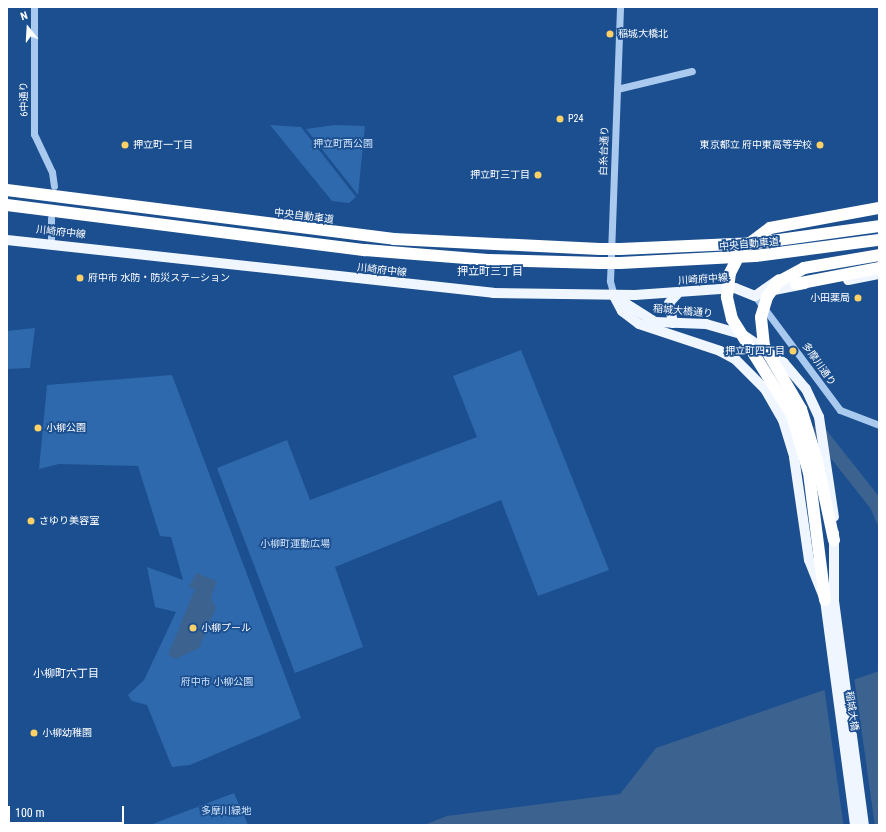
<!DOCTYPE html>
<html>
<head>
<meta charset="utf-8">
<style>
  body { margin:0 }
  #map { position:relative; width:886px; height:832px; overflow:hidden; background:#1b4f8f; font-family:"Roboto Condensed","Noto Sans JP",sans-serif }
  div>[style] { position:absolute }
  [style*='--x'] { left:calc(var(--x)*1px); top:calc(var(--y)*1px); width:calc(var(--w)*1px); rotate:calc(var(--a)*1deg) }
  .green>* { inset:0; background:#2e69ad }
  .water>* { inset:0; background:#3c6290 }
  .pier>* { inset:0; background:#1b4f8f; transform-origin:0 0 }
  .river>* { height:14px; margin:-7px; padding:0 7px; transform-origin:7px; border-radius:7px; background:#3c6290 }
  .minor>* { height:7px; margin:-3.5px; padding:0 3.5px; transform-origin:3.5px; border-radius:3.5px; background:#a9c9ee }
  .major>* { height:10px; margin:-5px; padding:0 5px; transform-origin:5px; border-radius:5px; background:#f0f6ff }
  .highway>* { height:12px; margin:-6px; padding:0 6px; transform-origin:6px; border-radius:6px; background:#fff }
  .highway-bridge>* { height:12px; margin:-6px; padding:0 6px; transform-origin:6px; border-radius:6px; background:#fff }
  .dots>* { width:11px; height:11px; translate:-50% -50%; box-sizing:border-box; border:2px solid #1b4f8f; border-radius:50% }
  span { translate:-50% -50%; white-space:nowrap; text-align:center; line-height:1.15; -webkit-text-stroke:3.5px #1b4f8f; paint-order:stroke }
  .poi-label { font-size:10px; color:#fff }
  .left { translate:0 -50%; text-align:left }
  .right { translate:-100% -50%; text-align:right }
  .street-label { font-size:10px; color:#fff }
  .park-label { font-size:10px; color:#cfe3fa }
  .neighbourhood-label { font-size:11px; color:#fff }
  .frame { position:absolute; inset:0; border:8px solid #fff; pointer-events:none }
  .north { position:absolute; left:8px; top:8px; width:40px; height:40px; -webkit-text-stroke:3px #1b4f8f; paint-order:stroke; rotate:342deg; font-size:11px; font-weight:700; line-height:16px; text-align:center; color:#fff }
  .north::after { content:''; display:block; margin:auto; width:14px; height:18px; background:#fff; clip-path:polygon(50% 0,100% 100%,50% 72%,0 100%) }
  .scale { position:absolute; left:8px; top:806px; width:116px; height:18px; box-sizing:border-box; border:2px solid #fff; border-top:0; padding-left:5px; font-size:12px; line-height:14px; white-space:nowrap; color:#fff; -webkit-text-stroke:3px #1b4f8f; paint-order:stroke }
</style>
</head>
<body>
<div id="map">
  <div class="green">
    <div style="clip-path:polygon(270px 125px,301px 127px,356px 197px,349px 203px,332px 201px)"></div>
    <div style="clip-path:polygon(335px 125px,365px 126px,358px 195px,306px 129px)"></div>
    <div style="clip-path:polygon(35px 328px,30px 368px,7px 369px,7px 331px)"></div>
    <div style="clip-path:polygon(521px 350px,609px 570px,538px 596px,501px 500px,335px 567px,363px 647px,295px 673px,217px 468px,287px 440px,310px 500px,477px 437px,453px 376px)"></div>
    <div style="clip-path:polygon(172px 375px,301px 718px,190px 765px,172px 767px,147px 705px,132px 701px,128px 695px,144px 680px,176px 612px,155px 607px,147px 567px,183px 580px,171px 537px,160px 536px,138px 466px,59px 464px,39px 469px,47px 385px)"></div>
    <div style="clip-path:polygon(234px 793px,248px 825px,150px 825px)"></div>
  </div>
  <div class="water">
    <div style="clip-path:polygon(860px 484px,879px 498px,879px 528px)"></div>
    <div style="clip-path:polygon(196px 573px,217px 581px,211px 598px,216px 608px,199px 648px,175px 659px,168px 655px,195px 589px,189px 587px)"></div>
    <div style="clip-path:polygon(879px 671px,879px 825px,424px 825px,447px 816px,620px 794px,656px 748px)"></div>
  </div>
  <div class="pier">
    <div style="left:854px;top:677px;width:149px;height:31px;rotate:82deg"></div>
  </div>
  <div class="river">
    <div style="--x:819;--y:432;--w:97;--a:51.7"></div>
  </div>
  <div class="minor">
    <div style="--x:34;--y:7;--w:127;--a:90"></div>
    <div style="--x:34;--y:134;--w:42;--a:64.7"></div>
    <div style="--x:52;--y:172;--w:14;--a:82"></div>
    <div style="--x:617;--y:89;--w:77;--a:-13.5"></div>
    <div style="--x:51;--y:242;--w:24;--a:-90"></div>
    <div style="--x:614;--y:296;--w:16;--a:-105"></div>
    <div style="--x:610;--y:281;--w:274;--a:-87.9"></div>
    <div style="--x:755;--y:296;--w:142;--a:53.3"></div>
    <div style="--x:840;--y:410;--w:42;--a:21"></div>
  </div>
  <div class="major">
    <div style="--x:7;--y:240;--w:489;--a:6.2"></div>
    <div style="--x:493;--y:293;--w:142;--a:0.8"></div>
    <div style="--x:635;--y:295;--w:100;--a:-4"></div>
    <div style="--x:735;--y:288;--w:22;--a:22"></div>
    <div style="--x:848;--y:280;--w:32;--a:-11"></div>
    <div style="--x:769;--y:291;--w:36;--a:-11"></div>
    <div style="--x:614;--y:296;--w:49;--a:32.4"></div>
    <div style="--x:655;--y:322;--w:51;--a:2.2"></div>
    <div style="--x:706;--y:324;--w:37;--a:16"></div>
    <div style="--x:742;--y:334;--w:51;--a:34.6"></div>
    <div style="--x:784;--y:363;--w:34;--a:50"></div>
    <div style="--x:806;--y:389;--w:31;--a:65"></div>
    <div style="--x:819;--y:417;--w:101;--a:81.5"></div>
    <div style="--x:614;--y:296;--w:17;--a:62"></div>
    <div style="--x:622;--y:311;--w:21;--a:37"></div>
    <div style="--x:639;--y:324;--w:85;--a:18.4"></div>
    <div style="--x:720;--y:351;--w:17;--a:28"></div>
    <div style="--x:735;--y:359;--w:42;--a:45"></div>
    <div style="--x:765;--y:389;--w:36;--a:60"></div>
    <div style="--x:783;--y:420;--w:39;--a:73"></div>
    <div style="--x:794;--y:457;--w:104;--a:81.7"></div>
    <div style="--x:809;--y:560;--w:43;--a:68.2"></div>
    <div style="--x:825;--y:600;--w:227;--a:82.4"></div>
    <div style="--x:755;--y:296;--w:29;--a:-35"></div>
    <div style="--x:673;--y:323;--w:20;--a:-101"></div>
    <div style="--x:669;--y:303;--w:13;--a:-48"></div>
    <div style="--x:834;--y:533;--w:68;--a:90"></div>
    <div style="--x:834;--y:601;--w:226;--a:82.4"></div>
  </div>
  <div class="highway">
    <div style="--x:7;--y:190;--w:390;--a:7.2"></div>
    <div style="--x:394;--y:239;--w:206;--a:2.8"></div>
    <div style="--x:7;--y:205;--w:361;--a:7.2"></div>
    <div style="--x:365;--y:250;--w:123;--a:4.6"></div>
    <div style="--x:488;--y:260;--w:112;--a:1.5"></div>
    <div style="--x:620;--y:249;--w:137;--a:-2.5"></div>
    <div style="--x:757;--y:243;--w:123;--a:-7.9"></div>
    <div style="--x:620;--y:263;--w:135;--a:-3"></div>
    <div style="--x:755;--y:256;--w:125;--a:-7.4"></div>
    <div style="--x:796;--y:284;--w:85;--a:-10.9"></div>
    <div style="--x:801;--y:409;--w:54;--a:72.9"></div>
    <div style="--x:817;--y:461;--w:81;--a:77.9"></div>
    <div style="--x:792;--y:415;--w:60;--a:73.7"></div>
    <div style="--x:809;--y:473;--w:128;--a:82.8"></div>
  </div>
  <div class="highway-bridge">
    <div style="--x:600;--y:249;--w:20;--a:0"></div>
    <div style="--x:600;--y:263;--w:20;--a:0"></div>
    <div style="--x:801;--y:409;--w:73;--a:-120.4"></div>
    <div style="--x:764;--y:346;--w:29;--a:-96"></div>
    <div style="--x:761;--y:317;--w:21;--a:-73"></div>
    <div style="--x:767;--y:297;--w:19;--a:-54"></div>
    <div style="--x:778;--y:282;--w:30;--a:-28"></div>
    <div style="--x:804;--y:268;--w:76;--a:-9.8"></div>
    <div style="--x:792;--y:415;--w:113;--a:-122"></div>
    <div style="--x:732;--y:319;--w:23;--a:-103"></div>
    <div style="--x:727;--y:297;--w:24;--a:-83"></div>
    <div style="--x:730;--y:273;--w:27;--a:-63"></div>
    <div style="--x:742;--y:249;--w:35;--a:-37"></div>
    <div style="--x:770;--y:228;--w:111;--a:-10.4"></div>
  </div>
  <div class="dots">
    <div style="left:610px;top:34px;background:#ffd166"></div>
    <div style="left:560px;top:119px;background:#ffd166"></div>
    <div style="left:125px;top:145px;background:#ffd166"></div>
    <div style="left:820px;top:145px;background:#ffd166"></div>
    <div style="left:538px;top:175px;background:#ffd166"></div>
    <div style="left:80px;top:278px;background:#ffd166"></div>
    <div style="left:858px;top:298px;background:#ffd166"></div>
    <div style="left:793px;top:351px;background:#ffd166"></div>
    <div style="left:38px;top:428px;background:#ffd166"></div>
    <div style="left:31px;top:521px;background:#ffd166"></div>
    <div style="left:193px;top:628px;background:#ffd166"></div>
    <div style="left:34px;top:733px;background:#ffd166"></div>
  </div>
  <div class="poi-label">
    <span class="left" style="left:618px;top:34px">稲城大橋北</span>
    <span class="left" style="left:568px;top:119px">P24</span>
    <span class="left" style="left:133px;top:145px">押立町一丁目</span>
    <span class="right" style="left:812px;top:145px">東京都立 府中東高等学校</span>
    <span class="right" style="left:530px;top:175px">押立町三丁目</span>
    <span class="left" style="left:88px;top:278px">府中市 水防・防災ステーション</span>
    <span class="right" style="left:850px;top:298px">小田薬局</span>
    <span class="right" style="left:785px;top:351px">押立町四丁目</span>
    <span class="left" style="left:46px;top:428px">小柳公園</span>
    <span class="left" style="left:39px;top:521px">さゆり美容室</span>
    <span class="left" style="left:201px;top:628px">小柳プール</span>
    <span class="left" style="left:42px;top:733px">小柳幼稚園</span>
  </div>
  <div class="street-label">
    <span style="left:24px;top:99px;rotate:-91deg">6中通り</span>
    <span style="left:604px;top:151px;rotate:-88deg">白糸台通り</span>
    <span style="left:304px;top:216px;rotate:7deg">中央自動車道</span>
    <span style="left:61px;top:232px;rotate:6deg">川崎府中線</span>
    <span style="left:749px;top:244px;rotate:-5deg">中央自動車道</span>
    <span style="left:382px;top:270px;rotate:6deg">川崎府中線</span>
    <span style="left:703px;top:279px;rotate:-4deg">川崎府中線</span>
    <span style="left:683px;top:311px;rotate:5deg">稲城大橋通り</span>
    <span style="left:819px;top:364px;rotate:55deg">多摩川通り</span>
    <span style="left:852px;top:711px;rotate:82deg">稲城大橋</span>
  </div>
  <div class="park-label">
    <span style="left:343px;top:144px">押立町西公園</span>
    <span style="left:295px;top:544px">小柳町運動広場</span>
    <span style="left:217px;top:682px">府中市 小柳公園</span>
    <span style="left:226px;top:811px">多摩川緑地</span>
  </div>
  <div class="neighbourhood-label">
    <span style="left:490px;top:272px">押立町三丁目</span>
    <span style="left:66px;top:674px">小柳町六丁目</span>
  </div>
  <div class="frame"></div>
  <div class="north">N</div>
  <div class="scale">100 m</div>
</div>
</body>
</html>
